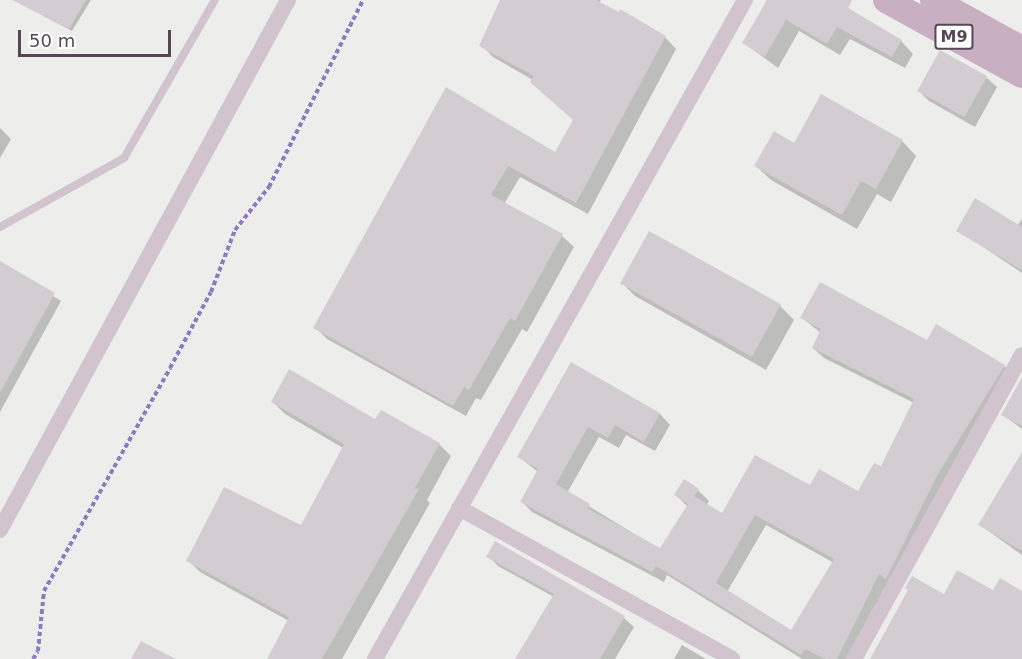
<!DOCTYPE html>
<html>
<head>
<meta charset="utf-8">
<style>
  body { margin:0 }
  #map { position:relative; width:1022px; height:659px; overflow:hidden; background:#edeeec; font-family:"DejaVu Sans",sans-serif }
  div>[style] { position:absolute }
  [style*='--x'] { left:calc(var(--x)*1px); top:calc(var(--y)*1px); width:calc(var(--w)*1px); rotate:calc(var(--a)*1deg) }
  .shadow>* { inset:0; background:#0003 }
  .building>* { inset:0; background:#d3ccd1; transform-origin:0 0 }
  .path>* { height:4px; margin-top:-2px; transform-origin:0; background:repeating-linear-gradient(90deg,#8b7bc1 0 4.5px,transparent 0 7.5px) }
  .service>* { height:8px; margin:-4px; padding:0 4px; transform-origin:4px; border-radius:4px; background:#d2c4cf }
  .minor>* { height:16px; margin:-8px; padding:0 8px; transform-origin:8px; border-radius:8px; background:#d2c4cf }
  .primary>* { height:26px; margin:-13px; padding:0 13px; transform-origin:13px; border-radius:13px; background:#c8afc2 }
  span { translate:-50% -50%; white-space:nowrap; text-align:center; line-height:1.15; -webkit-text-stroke:4.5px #fff; paint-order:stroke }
  .shield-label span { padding:2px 4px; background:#fff; border:2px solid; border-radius:4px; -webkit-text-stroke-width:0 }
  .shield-label { font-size:16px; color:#574754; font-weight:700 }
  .scale { position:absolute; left:18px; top:30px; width:153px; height:27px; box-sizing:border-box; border:3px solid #574754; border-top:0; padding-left:8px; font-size:18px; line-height:21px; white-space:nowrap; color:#574754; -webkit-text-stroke:4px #fff; paint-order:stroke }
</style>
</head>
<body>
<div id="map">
  <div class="shadow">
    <div style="clip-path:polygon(13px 0,91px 0,72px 31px)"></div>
    <div style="clip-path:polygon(502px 0,601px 0,599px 3px,665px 37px,676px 49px,588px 214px,520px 177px,504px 204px,562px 236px,574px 247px,527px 332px,522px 329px,481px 400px,476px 398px,466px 416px,327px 339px,315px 327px,447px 89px,556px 154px,575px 120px,533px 80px,493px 57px,481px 45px)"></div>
    <div style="clip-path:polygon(769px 0,834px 0,901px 41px,913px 54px,905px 68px,850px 39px,840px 55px,799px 31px,778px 68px,744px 43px)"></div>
    <div style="clip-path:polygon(986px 77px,997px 87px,975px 127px,929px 101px,919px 91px)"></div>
    <div style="clip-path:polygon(0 128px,11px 139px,0 158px)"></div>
    <div style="clip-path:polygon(902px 141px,916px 156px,891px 202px,877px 194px,857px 229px,771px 180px,756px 166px,794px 145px)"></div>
    <div style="clip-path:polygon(1022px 219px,1022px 273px,958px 230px,1017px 226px)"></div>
    <div style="clip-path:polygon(650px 233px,780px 306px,794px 320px,766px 370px,635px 296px,622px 283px)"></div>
    <div style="clip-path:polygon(0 263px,61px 301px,0 412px)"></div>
    <div style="clip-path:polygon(evenodd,802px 318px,927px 342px,1004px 366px,1014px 377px,852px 659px,802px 659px,667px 575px,664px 582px,532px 512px,522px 502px,538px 472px,519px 457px,572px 364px,660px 414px,670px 425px,655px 451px,626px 435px,619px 448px,599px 437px,567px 493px,661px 550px,688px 507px,676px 495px,698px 490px,709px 501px,706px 505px,723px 515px,810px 487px,859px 493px,881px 468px,914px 403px,824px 358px,813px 348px,821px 333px,802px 318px,766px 525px,834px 563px,792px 632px,727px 592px,766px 525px)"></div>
    <div style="clip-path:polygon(1022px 381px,1022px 429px,1003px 415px)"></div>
    <div style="clip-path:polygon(273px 402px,376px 421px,439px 444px,451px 456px,427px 500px,430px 503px,342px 659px,268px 659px,289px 621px,200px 572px,188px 560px,301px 527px,343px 448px,285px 414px)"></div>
    <div style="clip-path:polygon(1022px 457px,1022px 555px,980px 525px)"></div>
    <div style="clip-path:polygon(496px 543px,624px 618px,634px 627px,615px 659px,517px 659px,554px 597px,498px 566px,488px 556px)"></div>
    <div style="clip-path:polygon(682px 645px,706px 659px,674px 659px)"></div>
  </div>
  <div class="building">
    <div style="clip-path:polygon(13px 0,86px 0,69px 29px)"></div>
    <div style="clip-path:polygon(500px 0,596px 0,619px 12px,620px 9px,666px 36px,576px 203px,508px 166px,491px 195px,563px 234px,515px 321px,510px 318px,469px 390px,464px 387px,453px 406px,313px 328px,446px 87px,555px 152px,573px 120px,530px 82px,534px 76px,479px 46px)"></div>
    <div style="clip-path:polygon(767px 0,852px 0,848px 8px,902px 40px,892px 57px,837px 27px,827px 44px,786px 20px,765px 57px,742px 43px)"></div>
    <div style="left:940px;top:50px;width:54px;height:47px;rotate:29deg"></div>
    <div style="clip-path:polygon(821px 94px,903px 140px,876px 189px,861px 181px,842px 215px,754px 166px,774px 131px,794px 143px)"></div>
    <div style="clip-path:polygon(975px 198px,1022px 227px,1022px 270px,956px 231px)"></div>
    <div style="left:649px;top:231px;width:151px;height:60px;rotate:29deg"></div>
    <div style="clip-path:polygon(0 261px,55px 293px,0 393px)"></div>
    <div style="clip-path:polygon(evenodd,820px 282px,927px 340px,936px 324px,1005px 365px,938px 474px,886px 579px,879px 574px,837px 659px,825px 659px,805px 649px,801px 655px,656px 566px,652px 572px,520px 502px,538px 469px,517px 457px,571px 362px,660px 413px,644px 442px,615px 425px,608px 438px,588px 427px,556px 484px,590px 504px,587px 508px,660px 548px,688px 504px,674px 495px,684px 479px,699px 489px,694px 496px,722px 513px,755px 455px,810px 485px,819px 469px,858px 491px,874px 463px,881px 466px,914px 399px,812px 348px,821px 329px,800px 318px,820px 282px,755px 515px,834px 559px,791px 630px,716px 583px,755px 515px)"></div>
    <div style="clip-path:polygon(289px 369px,375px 419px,381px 410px,440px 443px,415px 488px,419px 489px,322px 659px,267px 659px,289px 617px,186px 561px,224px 487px,301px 525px,328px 475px,344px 444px,271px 402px)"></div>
    <div style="clip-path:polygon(1022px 377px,1022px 426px,1001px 415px)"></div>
    <div style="clip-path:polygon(1022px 452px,1022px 551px,978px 525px)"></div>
    <div style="clip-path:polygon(495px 541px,625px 616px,600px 659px,515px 659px,554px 594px,486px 557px)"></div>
    <div style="clip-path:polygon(957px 570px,993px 590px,1000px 578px,1022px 591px,1022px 659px,870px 659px,908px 590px,905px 588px,912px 576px,944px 594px)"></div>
    <div style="clip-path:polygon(141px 641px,176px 659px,131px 659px)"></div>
  </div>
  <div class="path">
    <div style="--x:33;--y:659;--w:9;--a:-58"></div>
    <div style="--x:38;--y:651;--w:60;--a:-84.3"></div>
    <div style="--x:44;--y:591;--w:256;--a:-60.5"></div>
    <div style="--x:170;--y:368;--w:86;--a:-61.7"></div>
    <div style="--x:211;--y:292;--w:66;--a:-68.8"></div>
    <div style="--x:235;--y:230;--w:55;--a:-51.7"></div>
    <div style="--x:269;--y:187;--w:209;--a:-63.3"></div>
  </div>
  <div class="service">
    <div style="--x:0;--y:227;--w:142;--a:-29.1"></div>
    <div style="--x:124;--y:158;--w:182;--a:-60.1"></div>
  </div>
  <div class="minor">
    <div style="--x:459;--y:508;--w:312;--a:28.9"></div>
    <div style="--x:0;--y:530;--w:603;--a:-61.48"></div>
    <div style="--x:375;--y:659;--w:756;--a:-60.69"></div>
    <div style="--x:854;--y:659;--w:347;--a:-61.1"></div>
  </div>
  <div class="primary">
    <div style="--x:886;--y:0;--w:155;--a:28.9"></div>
    <div style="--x:933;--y:0;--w:102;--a:28.8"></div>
  </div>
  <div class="shield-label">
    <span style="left:954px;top:37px">M9</span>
  </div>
  <div class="scale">50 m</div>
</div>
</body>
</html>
